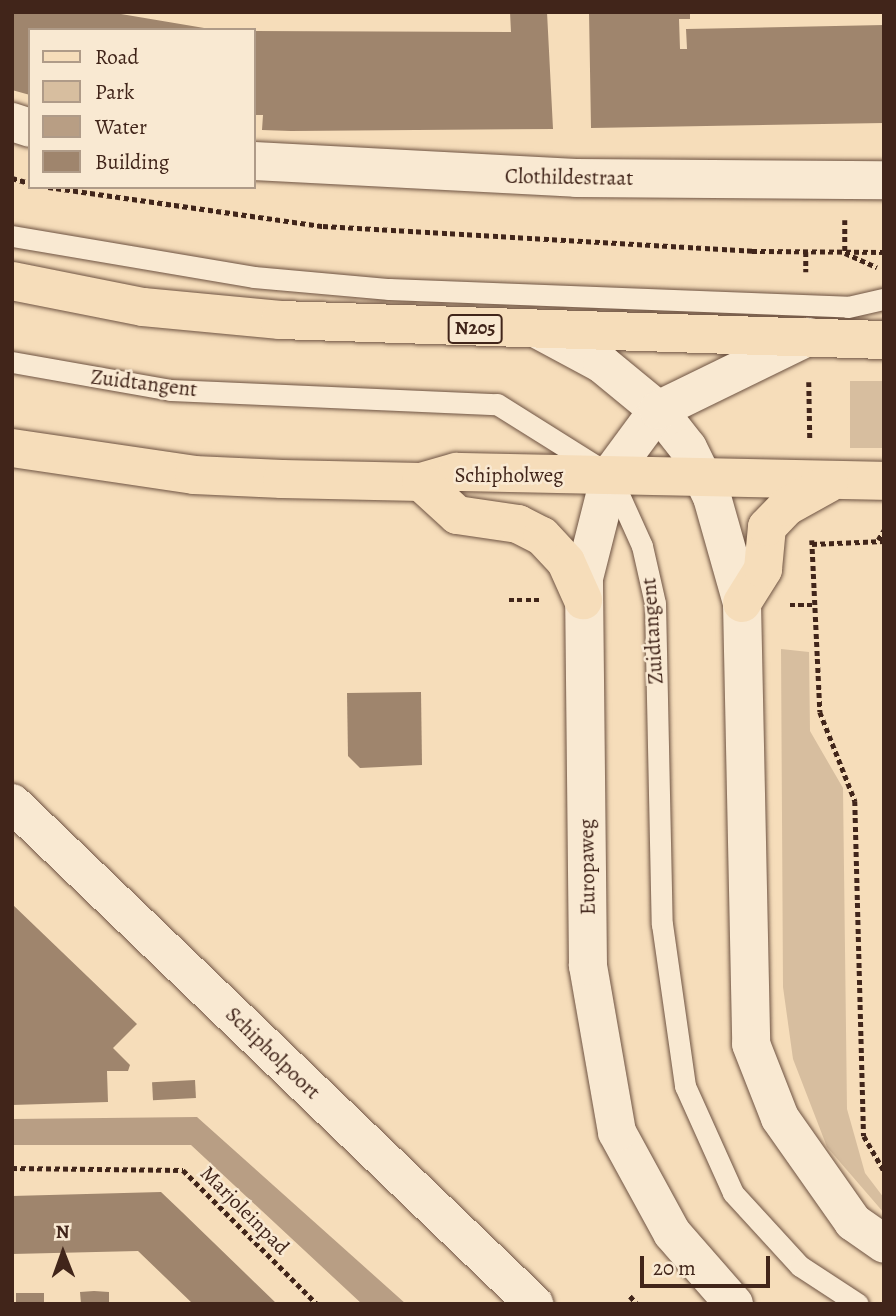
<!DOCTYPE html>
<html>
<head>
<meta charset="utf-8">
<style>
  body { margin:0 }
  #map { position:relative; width:896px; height:1316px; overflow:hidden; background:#f6ddba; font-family:Alegreya,serif }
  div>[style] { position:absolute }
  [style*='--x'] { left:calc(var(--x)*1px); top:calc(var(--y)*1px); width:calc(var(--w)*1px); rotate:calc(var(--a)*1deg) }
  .green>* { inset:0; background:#d7be9f; transform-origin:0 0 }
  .water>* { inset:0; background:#b89e84 }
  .building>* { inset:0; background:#9f856d; transform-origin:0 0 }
  .path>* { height:4.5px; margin-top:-2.25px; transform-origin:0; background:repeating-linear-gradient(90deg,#41251a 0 5px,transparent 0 8.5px) }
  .roads { filter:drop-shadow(0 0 2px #6e5342) drop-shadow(0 0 2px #6e5342) }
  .service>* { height:21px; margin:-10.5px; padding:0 10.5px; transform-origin:10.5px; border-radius:10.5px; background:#f9e9d2 }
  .minor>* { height:38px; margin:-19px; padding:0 19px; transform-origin:19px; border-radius:19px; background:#f9e9d2 }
  .secondary>* { height:38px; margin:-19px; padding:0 19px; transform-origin:19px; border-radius:19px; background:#f9e9d2 }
  .primary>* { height:38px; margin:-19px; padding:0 19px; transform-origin:19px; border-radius:19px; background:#f6ddba }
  span { translate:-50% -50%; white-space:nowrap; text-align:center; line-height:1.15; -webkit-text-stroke:5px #f9e9d2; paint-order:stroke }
  .shield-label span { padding:2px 5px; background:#f9e9d2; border:2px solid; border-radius:5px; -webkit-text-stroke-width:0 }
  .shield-label { font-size:19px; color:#41251a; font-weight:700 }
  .street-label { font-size:21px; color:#41251a }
  .frame { position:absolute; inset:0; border:14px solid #41251a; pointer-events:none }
  .legend { position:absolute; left:28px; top:28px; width:228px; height:161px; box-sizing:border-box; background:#f9e9d2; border:2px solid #af9b88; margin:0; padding:9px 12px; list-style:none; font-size:21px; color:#41251a }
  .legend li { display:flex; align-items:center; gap:14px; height:35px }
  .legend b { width:35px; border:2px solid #af9b88 }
  .north { position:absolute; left:28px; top:1218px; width:70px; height:70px; -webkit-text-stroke:5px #f9e9d2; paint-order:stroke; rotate:359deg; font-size:19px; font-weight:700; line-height:28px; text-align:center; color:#41251a }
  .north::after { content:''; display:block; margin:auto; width:24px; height:32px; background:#41251a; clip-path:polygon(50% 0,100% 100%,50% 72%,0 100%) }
  .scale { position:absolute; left:640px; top:1256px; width:130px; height:32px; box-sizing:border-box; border:4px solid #41251a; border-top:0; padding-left:9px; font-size:21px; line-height:24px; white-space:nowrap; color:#41251a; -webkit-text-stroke:5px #f9e9d2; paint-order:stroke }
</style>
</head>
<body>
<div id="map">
  <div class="green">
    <div style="left:884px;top:381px;width:67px;height:34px;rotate:90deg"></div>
    <div style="clip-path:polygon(781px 649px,809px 652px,810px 731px,843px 788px,847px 1109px,865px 1173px,884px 1198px,884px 1213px,827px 1147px,793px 1059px,783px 987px)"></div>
  </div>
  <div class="water">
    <div style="clip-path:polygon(197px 1117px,406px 1304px,362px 1304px,191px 1145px,12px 1145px,12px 1119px)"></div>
  </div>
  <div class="building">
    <div style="clip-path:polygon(12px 12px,109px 12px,216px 30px,30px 30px,30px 95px,12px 90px)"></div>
    <div style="clip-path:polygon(510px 12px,547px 12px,553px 129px,291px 131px,262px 130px,263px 115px,254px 115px,254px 31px,511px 32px)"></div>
    <div style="clip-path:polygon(589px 12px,690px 12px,690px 19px,679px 19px,680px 49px,687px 49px,686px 29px,884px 25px,884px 123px,591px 128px)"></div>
    <div style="clip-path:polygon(421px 692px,422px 765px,360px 768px,348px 756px,347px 693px)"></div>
    <div style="clip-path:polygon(12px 904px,137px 1024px,113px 1048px,130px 1065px,128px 1071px,107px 1071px,108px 1102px,12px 1105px)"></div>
    <div style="left:195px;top:1080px;width:18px;height:43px;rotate:87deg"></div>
    <div style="clip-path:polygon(161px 1192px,182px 1212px,277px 1304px,193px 1304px,138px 1251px,12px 1254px,12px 1196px)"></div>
    <div style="clip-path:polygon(94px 1291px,109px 1292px,109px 1304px,81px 1304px,80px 1292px)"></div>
    <div style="left:44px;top:1293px;width:11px;height:28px;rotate:90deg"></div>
  </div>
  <div class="path">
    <div style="--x:12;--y:178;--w:19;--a:16"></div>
    <div style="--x:48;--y:187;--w:278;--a:8.1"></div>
    <div style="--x:323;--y:226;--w:430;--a:3.3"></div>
    <div style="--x:752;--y:251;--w:132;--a:0.4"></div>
    <div style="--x:845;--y:220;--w:33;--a:90"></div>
    <div style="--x:845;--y:253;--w:35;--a:24"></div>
    <div style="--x:806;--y:252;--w:20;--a:90"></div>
    <div style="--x:809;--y:382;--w:58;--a:89"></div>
    <div style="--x:812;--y:540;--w:172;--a:87.3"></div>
    <div style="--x:820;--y:712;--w:96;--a:68.5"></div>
    <div style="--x:855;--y:801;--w:335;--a:88.5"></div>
    <div style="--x:864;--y:1136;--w:39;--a:60"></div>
    <div style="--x:878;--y:540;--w:12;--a:-59"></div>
    <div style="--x:812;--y:544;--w:72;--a:-2.4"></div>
    <div style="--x:509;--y:600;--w:31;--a:0"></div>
    <div style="--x:790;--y:605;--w:24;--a:0"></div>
    <div style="--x:12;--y:1168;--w:171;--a:0.7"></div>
    <div style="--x:183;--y:1170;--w:190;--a:45"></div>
    <div style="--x:630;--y:1296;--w:11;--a:49"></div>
  </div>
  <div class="roads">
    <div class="service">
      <div style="--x:12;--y:236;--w:245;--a:9.6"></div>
      <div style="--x:254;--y:277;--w:136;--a:5.1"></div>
      <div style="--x:389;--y:289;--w:459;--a:2.2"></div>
      <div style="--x:848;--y:307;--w:37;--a:-13"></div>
      <div style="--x:12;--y:362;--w:160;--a:10"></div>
      <div style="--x:170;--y:390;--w:327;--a:2.5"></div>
      <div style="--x:497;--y:404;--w:133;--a:32.1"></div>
      <div style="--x:610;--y:475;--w:78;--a:65.7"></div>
      <div style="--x:642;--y:546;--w:58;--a:77.2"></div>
      <div style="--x:655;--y:603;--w:321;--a:88.8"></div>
      <div style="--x:662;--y:924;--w:164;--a:81.9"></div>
      <div style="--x:685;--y:1086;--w:117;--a:65.8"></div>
      <div style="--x:733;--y:1193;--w:99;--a:47.5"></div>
      <div style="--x:800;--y:1266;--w:69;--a:33.2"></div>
    </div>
    <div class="minor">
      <div style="--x:12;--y:122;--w:19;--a:18"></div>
      <div style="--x:254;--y:161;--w:322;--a:3"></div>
      <div style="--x:576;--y:178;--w:308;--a:0.4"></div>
      <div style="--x:12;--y:803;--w:724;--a:43.82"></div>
    </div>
    <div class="secondary">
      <div style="--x:537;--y:329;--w:74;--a:28.3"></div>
      <div style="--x:602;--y:364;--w:72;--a:39.4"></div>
      <div style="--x:658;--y:410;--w:48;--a:51.7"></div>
      <div style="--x:688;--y:448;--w:55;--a:63.9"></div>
      <div style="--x:712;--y:497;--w:110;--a:74.2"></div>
      <div style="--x:742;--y:603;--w:441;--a:88.8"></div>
      <div style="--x:751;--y:1044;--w:79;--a:68.6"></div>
      <div style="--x:780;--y:1118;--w:127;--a:54.9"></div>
      <div style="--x:853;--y:1222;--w:38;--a:35"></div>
      <div style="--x:734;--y:1304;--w:94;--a:-131.1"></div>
      <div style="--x:672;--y:1233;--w:115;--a:-118.6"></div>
      <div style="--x:617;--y:1132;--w:169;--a:-99.9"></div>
      <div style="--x:588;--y:966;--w:388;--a:-90.6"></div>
      <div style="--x:584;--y:578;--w:106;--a:-75.8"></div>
      <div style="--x:610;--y:475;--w:81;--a:-53.6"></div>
      <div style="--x:658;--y:410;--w:167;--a:-26"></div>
    </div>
    <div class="primary">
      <div style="--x:12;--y:281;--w:134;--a:11.2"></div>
      <div style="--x:143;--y:307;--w:138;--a:5.4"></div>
      <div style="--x:280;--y:320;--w:604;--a:1.9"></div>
      <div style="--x:12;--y:448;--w:184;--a:8.4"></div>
      <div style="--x:194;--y:475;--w:88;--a:2.6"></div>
      <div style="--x:282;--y:479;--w:139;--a:1.2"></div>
      <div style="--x:421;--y:482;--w:37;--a:-16"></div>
      <div style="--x:457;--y:472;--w:427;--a:1.2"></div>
      <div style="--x:421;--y:482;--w:49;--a:42.5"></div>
      <div style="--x:457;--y:515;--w:62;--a:8.4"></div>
      <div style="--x:518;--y:524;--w:27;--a:27"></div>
      <div style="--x:542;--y:536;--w:35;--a:47"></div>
      <div style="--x:566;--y:562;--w:42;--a:65.9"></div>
      <div style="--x:742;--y:603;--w:40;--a:-58"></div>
      <div style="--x:763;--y:569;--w:42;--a:-84.6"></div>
      <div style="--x:767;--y:527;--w:28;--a:-46"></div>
      <div style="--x:786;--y:507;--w:49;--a:-29.2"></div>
    </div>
  </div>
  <div class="shield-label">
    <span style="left:475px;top:329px">N205</span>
  </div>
  <div class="street-label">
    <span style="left:569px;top:177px;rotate:1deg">Clothildestraat</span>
    <span style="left:144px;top:383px;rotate:7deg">Zuidtangent</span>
    <span style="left:509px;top:475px">Schipholweg</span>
    <span style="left:652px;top:631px;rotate:-94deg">Zuidtangent</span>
    <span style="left:587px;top:867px;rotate:-91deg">Europaweg</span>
    <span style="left:273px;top:1053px;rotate:44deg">Schipholpoort</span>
    <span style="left:245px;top:1210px;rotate:45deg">Marjoleinpad</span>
  </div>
  <div class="frame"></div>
  <ul class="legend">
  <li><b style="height:9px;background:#f6ddba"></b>Road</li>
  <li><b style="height:19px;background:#d7be9f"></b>Park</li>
  <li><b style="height:19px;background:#b89e84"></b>Water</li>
  <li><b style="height:19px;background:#9f856d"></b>Building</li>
  </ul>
  <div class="north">N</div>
  <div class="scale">20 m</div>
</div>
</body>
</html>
